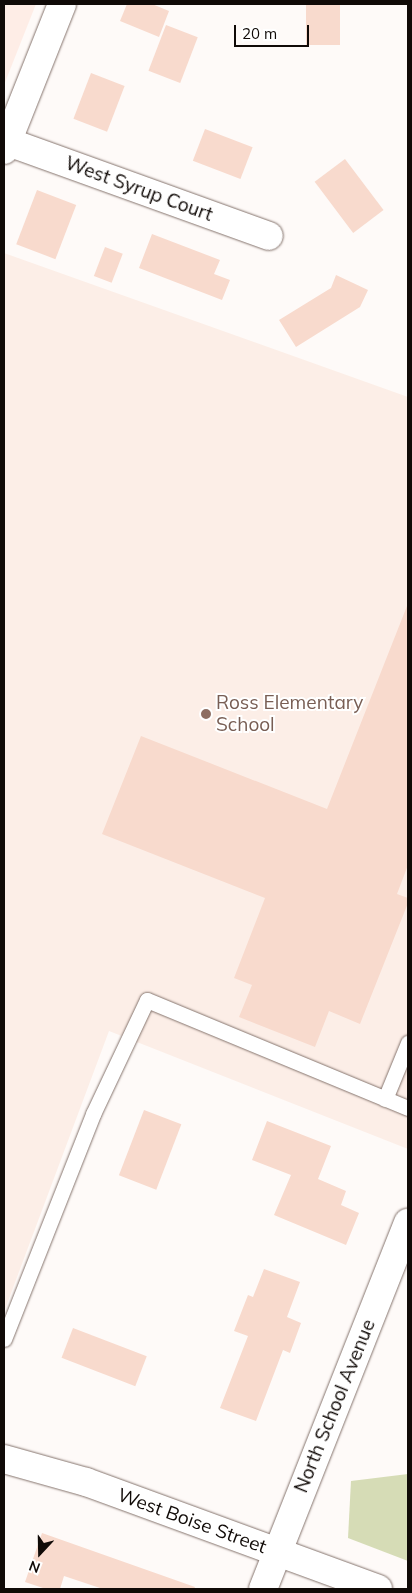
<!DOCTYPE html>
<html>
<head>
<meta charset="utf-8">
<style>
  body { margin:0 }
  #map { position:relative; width:412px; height:1593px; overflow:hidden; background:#fefaf8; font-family:Mulish,sans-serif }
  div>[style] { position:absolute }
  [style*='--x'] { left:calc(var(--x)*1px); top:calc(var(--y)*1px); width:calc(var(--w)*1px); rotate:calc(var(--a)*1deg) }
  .built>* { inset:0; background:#feede6 }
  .industrial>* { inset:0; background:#fceee7 }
  .green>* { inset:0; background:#d6dcb6 }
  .building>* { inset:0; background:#f8dacd; transform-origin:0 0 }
  .roads { filter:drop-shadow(0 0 1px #85746d) drop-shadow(0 0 1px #85746d) }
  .service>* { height:15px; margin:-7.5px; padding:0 7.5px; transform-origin:7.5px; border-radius:7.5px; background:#fff }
  .minor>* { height:28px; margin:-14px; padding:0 14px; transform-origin:14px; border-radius:14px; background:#fff }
  .tertiary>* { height:28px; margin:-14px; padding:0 14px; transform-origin:14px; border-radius:14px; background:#fff }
  .dots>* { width:14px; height:14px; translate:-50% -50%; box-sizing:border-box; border:2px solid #fff; border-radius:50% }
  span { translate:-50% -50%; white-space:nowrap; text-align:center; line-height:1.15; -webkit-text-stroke:4px #fff; paint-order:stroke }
  .street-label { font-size:19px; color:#100a07 }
  .education-label { font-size:19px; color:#785e54 }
  .left { translate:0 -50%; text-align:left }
  .frame { position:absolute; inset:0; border:5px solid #100a07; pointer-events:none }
  .north { position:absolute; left:15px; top:1528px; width:50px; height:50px; -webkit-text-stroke:4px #fff; paint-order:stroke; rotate:201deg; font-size:14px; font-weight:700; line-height:20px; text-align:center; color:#100a07 }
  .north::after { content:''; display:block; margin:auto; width:18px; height:22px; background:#100a07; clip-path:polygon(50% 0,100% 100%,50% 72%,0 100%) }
  .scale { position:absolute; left:234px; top:25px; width:75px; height:22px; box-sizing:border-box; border:2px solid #100a07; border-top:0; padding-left:6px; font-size:15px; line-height:18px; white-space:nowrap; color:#100a07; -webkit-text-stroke:4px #fff; paint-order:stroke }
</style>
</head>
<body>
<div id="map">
  <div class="built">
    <div style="clip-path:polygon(4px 4px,36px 4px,4px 85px)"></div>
  </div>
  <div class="industrial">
    <div style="clip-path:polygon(4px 253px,408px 397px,408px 1149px,109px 1031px,4px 1312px)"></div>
  </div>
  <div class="green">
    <div style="clip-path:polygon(408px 1474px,408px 1561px,348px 1538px,351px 1481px)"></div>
  </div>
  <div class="building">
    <div style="clip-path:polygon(127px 4px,152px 4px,169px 11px,159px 37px,120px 21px)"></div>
    <div style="left:306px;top:4px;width:34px;height:41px"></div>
    <div style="left:166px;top:25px;width:34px;height:49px;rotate:21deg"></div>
    <div style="left:91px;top:73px;width:36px;height:49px;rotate:21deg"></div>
    <div style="left:205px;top:129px;width:51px;height:34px;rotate:21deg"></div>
    <div style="left:345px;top:159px;width:64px;height:38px;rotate:53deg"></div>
    <div style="left:37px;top:190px;width:42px;height:58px;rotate:21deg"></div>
    <div style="clip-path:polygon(152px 234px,220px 260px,214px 274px,230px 280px,222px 300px,139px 268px)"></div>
    <div style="left:105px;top:247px;width:19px;height:31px;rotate:21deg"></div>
    <div style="clip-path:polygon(336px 275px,368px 290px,360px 307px,296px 347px,279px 320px,331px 288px)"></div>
    <div style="clip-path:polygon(407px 606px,408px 865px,397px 894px,408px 898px,408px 903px,360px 1024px,329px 1011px,315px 1047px,239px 1017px,252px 985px,234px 978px,265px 898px,102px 834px,141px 736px,327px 809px)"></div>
    <div style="left:144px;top:1110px;width:40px;height:70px;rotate:21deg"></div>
    <div style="clip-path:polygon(267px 1121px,331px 1146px,318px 1179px,346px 1191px,341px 1205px,359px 1213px,346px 1245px,274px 1215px,291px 1175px,252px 1160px)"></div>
    <div style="clip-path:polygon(264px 1269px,300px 1282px,287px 1317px,301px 1323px,290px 1353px,283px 1350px,256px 1421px,220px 1408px,248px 1336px,234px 1331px,248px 1295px,253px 1297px)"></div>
    <div style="left:73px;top:1328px;width:79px;height:32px;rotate:21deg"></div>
    <div style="clip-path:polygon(42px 1533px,195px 1587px,194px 1589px,103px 1589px,64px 1576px,60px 1589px,46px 1589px,25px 1582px)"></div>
  </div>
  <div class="roads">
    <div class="service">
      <div style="--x:385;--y:1099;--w:61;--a:-67.7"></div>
      <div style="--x:4;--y:1339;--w:242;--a:-68.4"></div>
      <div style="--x:93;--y:1114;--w:126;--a:-64.7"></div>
      <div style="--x:147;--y:1000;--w:282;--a:22.5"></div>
    </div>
    <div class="minor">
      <div style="--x:8;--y:142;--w:277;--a:19.8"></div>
      <div style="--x:4;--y:150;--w:157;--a:-68.3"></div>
    </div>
    <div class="tertiary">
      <div style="--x:4;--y:1459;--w:85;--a:15.7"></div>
      <div style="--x:86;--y:1482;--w:311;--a:20.1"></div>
      <div style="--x:263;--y:1589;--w:394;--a:-68.4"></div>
    </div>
  </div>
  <div class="dots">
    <div style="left:206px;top:714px;background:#8d6e63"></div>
  </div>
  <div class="street-label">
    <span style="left:139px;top:189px;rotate:20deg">West Syrup Court</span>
    <span style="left:335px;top:1406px;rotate:-68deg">North School Avenue</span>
    <span style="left:192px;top:1521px;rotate:20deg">West Boise Street</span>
  </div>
  <div class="education-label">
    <span class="left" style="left:216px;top:714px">Ross Elementary<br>School</span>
  </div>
  <div class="frame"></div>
  <div class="north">N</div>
  <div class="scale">20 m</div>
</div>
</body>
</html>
